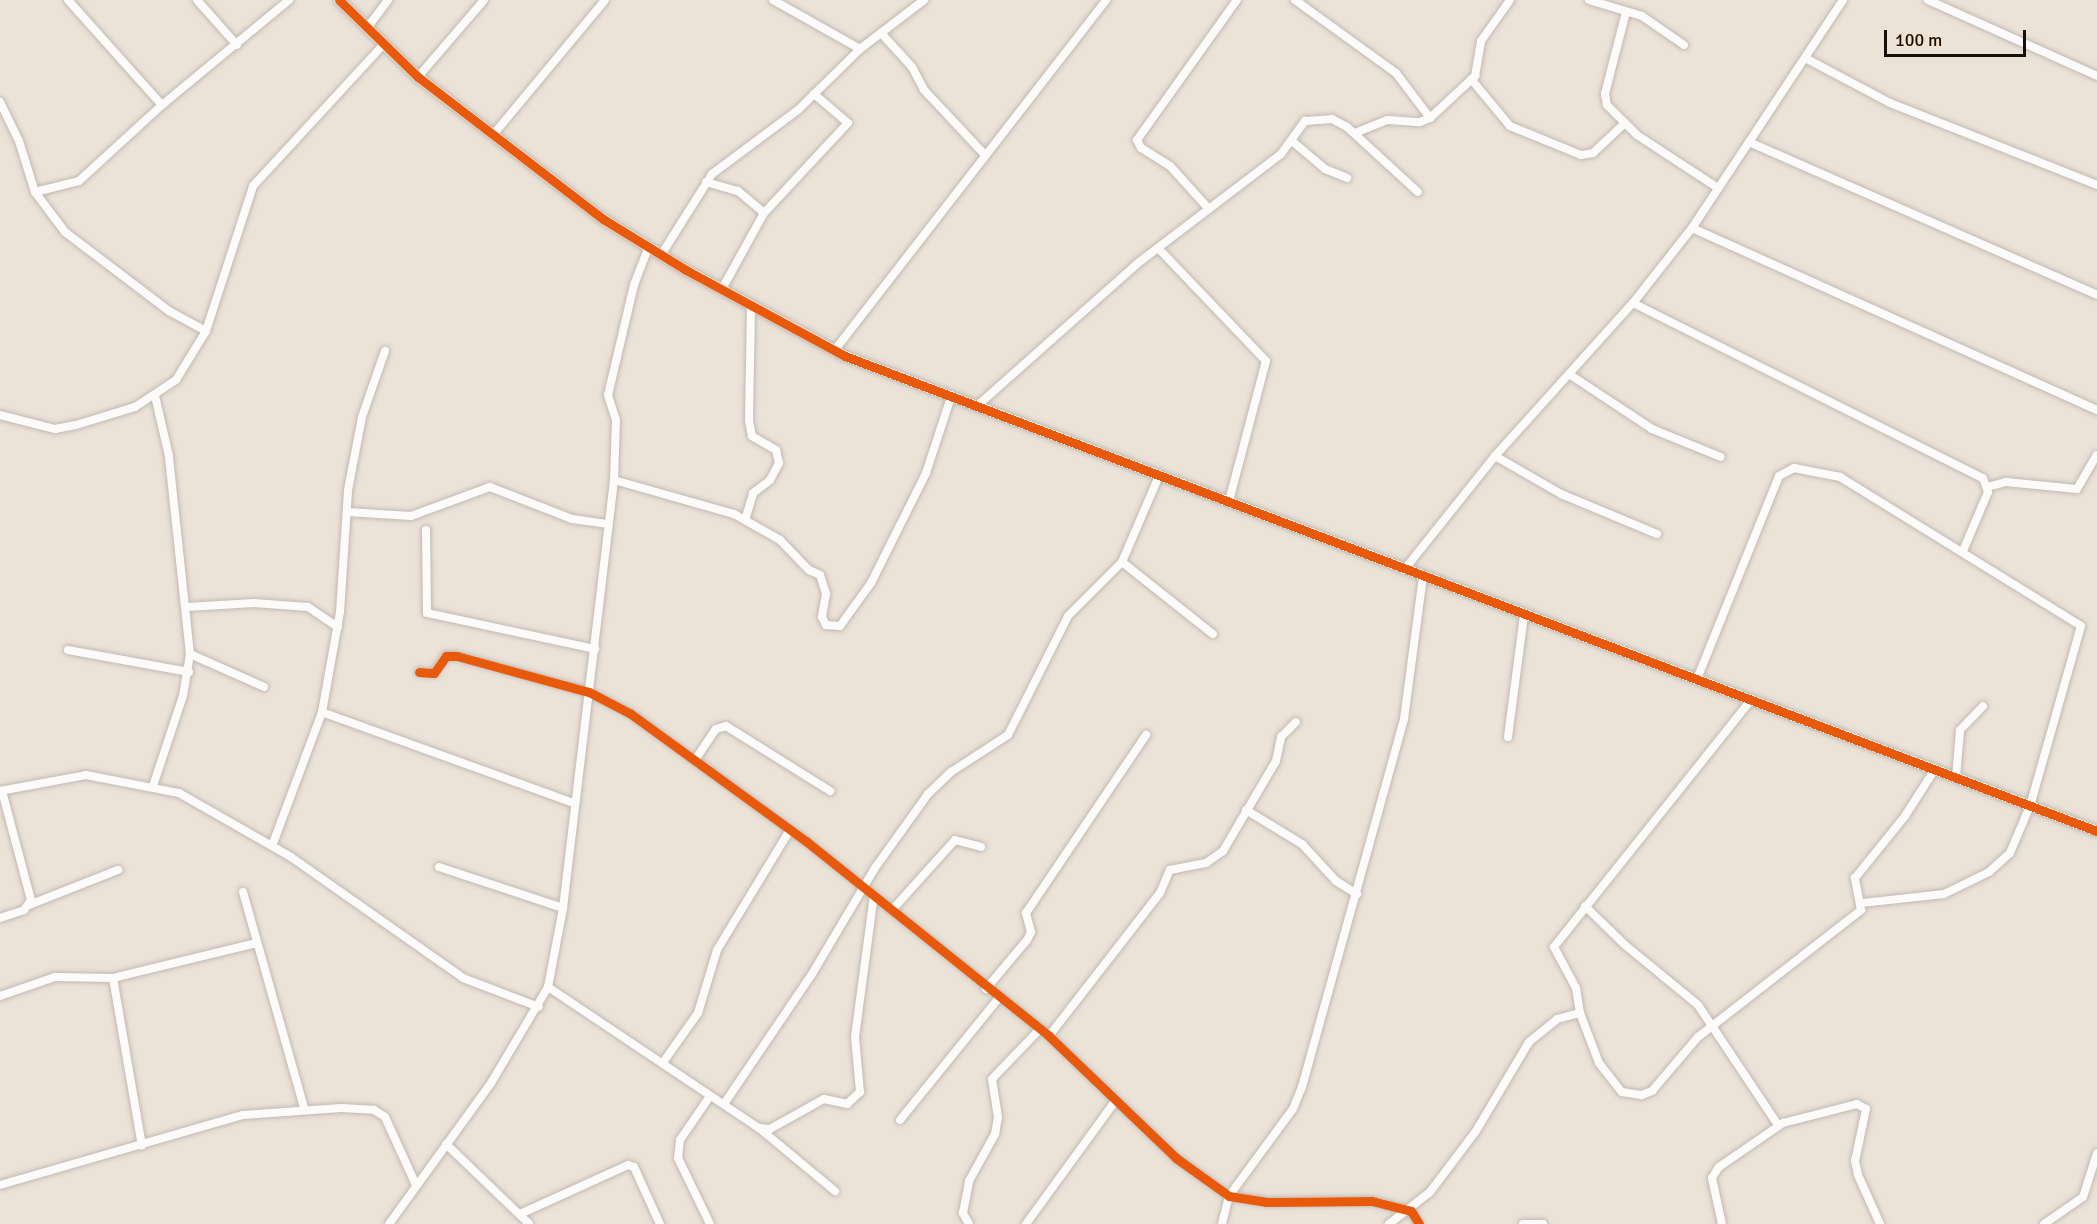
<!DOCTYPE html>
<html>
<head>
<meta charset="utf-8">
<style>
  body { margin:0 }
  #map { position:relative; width:2097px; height:1224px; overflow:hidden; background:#ebe2d8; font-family:Signika,sans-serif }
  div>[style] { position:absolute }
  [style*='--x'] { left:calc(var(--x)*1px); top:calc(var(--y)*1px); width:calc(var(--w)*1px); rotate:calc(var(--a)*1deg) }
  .roads { filter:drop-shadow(0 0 2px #c1bab2) drop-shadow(0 0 2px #c1bab2) }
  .minor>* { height:8px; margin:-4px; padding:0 4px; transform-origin:4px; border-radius:4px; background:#fcfbf9 }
  .tertiary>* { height:10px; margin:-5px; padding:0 5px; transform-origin:5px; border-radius:5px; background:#fcfbf9 }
  .cycleway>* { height:9px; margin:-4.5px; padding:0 4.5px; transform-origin:4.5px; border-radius:4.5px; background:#e8590c }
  span { translate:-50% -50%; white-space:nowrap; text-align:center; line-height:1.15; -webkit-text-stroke:4.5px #f3e3d0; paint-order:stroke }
  .scale { position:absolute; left:1884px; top:30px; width:142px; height:27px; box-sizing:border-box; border:3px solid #140f09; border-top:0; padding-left:8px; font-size:18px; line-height:21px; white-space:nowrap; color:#140f09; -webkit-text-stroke:4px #f3e3d0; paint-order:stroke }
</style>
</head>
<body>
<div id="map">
  <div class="roads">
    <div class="minor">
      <div style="--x:68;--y:0;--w:141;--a:48.2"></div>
      <div style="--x:162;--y:105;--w:165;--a:-39.6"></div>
      <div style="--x:197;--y:0;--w:60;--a:48.4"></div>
      <div style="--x:773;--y:0;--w:100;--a:29.4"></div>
      <div style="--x:1295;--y:0;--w:125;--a:35.9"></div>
      <div style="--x:1396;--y:73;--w:56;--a:52.9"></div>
      <div style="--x:1589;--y:0;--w:55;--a:16.8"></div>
      <div style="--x:1642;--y:16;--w:51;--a:34.6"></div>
      <div style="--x:1928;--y:0;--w:185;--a:24.2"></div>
      <div style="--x:1626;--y:12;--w:85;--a:104.4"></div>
      <div style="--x:1605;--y:94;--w:11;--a:80"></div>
      <div style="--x:1607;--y:105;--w:42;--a:45"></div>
      <div style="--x:1637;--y:135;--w:97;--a:33.2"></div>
      <div style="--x:367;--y:28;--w:35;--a:-53"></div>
      <div style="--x:881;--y:33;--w:46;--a:47.6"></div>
      <div style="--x:912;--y:67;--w:26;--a:62"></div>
      <div style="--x:924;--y:90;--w:88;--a:46.8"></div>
      <div style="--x:1807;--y:59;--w:94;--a:27.9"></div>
      <div style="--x:1890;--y:103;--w:223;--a:21.6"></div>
      <div style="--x:418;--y:77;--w:101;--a:-49.4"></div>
      <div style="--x:1471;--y:79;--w:61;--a:50.3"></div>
      <div style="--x:1510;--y:126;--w:77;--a:22.2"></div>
      <div style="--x:1581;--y:155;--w:12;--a:-9"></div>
      <div style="--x:1593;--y:153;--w:44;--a:-43.2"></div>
      <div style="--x:0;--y:102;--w:43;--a:64"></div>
      <div style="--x:19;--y:141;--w:53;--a:72.6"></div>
      <div style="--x:35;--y:192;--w:50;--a:53.1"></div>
      <div style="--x:65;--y:232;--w:131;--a:37.2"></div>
      <div style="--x:169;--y:311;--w:42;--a:28.4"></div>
      <div style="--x:1355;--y:133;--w:35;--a:-22"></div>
      <div style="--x:1388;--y:120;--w:32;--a:4"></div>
      <div style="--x:1420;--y:122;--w:11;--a:-22"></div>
      <div style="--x:1430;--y:118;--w:62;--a:-43"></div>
      <div style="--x:1475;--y:76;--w:36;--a:-80"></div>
      <div style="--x:1481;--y:41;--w:50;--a:-54.7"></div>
      <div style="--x:493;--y:135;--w:175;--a:-50.3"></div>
      <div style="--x:1292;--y:141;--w:43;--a:40.3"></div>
      <div style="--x:1325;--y:169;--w:24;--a:22"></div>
      <div style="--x:1749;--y:142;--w:170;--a:-56.5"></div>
      <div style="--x:706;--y:182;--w:33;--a:16"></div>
      <div style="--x:738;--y:191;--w:34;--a:40"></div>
      <div style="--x:35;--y:192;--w:45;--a:-14"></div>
      <div style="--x:79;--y:181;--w:113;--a:-42.5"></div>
      <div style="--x:1209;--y:209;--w:58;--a:-132.2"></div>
      <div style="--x:1170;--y:166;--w:34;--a:-148"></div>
      <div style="--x:1141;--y:148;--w:9;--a:-117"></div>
      <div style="--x:1137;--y:140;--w:172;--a:-54.5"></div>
      <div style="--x:1692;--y:228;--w:444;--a:24.2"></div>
      <div style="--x:1158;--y:248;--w:156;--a:46.3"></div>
      <div style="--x:1266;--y:361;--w:145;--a:104.8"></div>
      <div style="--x:661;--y:255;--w:96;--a:-57.8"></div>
      <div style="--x:712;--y:174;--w:107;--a:-36.7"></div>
      <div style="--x:798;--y:110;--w:87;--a:-44.5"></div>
      <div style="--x:860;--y:49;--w:81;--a:-37.4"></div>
      <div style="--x:722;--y:289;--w:87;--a:-61.1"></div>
      <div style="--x:764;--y:213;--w:123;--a:-47"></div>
      <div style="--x:848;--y:123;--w:45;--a:-139.5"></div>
      <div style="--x:1633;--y:303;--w:95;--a:-51.8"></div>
      <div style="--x:1692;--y:228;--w:103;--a:-56.5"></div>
      <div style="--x:1749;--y:142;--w:380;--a:23.7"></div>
      <div style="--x:834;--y:351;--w:444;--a:-52.2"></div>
      <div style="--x:1569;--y:374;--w:100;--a:33.5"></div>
      <div style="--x:1652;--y:429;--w:74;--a:22.1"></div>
      <div style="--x:977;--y:406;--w:215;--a:-41.6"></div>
      <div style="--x:1138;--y:263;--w:180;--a:-37.3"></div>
      <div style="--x:1281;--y:154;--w:41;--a:-54"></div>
      <div style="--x:1305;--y:121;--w:27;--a:-4"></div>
      <div style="--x:1332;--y:119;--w:17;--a:28"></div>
      <div style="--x:1347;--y:127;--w:96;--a:42.5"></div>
      <div style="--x:0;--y:415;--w:57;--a:14.3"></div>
      <div style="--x:55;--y:429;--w:21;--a:-11"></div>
      <div style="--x:76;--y:425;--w:62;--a:-17"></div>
      <div style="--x:135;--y:407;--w:49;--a:-33.4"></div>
      <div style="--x:176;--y:380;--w:57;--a:-58.5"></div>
      <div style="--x:206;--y:331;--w:152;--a:-72"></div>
      <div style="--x:253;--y:186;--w:193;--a:-47.3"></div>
      <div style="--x:1495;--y:456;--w:76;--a:29.9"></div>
      <div style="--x:1561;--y:494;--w:104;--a:22.6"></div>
      <div style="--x:1159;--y:476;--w:94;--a:113.3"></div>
      <div style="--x:1122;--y:562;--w:116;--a:38.4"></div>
      <div style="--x:614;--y:480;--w:125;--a:15.8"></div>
      <div style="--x:734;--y:514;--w:53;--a:29.5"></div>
      <div style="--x:780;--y:540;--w:42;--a:46"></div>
      <div style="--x:809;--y:570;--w:12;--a:24"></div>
      <div style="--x:820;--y:575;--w:20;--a:72"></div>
      <div style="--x:826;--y:594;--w:23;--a:100"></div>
      <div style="--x:822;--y:617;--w:9;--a:63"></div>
      <div style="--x:826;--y:625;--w:14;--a:4"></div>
      <div style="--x:840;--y:626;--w:53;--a:-54.2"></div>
      <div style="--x:871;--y:583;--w:123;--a:-63.4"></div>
      <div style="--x:926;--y:473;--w:80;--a:-71.8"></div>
      <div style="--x:1987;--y:487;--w:20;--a:-15"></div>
      <div style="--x:2006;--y:482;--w:71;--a:5.6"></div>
      <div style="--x:2077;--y:489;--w:39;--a:-60"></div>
      <div style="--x:347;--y:512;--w:64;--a:3.6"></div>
      <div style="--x:411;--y:516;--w:84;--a:-20.2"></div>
      <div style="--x:490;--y:487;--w:88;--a:21.3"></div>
      <div style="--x:572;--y:519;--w:37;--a:8"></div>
      <div style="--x:745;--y:520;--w:28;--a:-73"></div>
      <div style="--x:753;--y:493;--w:21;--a:-37"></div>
      <div style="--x:770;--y:480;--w:19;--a:-62"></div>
      <div style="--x:779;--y:463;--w:13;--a:-103"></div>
      <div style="--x:776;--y:450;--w:28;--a:-150"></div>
      <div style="--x:752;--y:436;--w:16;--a:-101"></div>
      <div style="--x:749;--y:420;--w:114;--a:-89"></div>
      <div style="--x:426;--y:530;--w:83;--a:89.3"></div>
      <div style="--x:427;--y:613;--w:172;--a:12.1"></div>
      <div style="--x:1404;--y:570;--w:146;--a:-51.4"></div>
      <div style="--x:1495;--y:456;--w:206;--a:-48"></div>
      <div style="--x:1633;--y:303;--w:391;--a:26.6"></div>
      <div style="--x:1983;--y:478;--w:15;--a:70"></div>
      <div style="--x:1988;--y:492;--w:64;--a:113"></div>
      <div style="--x:187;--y:607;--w:67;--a:-3.4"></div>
      <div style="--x:254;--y:603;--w:54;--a:4.2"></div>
      <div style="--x:308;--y:607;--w:36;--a:34"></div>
      <div style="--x:68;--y:650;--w:123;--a:10.3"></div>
      <div style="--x:190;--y:654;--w:81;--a:24"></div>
      <div style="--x:419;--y:672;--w:15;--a:4"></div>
      <div style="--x:434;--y:673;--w:21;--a:-55"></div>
      <div style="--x:446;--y:656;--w:11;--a:0"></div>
      <div style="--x:457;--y:656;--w:137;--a:15.3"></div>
      <div style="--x:589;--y:692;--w:47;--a:27.6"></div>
      <div style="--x:631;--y:714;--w:216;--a:36"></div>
      <div style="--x:806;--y:841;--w:312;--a:38.7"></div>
      <div style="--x:1049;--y:1036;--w:176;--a:43.8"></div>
      <div style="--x:1176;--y:1158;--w:65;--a:35.6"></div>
      <div style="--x:1229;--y:1196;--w:37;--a:9"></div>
      <div style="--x:1266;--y:1202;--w:106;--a:-0.5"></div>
      <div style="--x:1372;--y:1201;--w:40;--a:14.4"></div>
      <div style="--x:1411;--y:1211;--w:15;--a:58"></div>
      <div style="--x:1697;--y:679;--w:219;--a:-68"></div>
      <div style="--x:1779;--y:476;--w:17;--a:-28"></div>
      <div style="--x:1794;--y:468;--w:47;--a:11.1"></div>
      <div style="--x:1840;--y:477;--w:283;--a:31.7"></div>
      <div style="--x:2081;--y:626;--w:187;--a:105.8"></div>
      <div style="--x:2030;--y:806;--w:51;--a:113.1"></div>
      <div style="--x:2010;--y:853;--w:28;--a:138"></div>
      <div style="--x:1989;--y:872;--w:50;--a:153.9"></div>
      <div style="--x:1944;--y:894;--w:81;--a:173.7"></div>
      <div style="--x:1751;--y:700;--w:316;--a:128.6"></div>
      <div style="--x:1554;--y:947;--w:47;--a:61.8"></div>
      <div style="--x:1576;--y:988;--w:25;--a:81"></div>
      <div style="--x:1580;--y:1013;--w:53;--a:69.2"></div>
      <div style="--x:1599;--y:1063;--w:37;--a:52"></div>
      <div style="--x:1622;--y:1092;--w:20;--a:9"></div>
      <div style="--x:1642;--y:1095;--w:11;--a:-22"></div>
      <div style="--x:1652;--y:1091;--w:71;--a:-49.6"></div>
      <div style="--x:1698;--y:1037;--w:207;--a:-37.9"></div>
      <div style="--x:1861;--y:910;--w:33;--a:-101"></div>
      <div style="--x:1855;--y:878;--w:80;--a:-51.1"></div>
      <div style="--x:1905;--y:816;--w:56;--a:-57.4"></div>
      <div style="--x:322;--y:712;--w:268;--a:19.9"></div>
      <div style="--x:1508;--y:737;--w:123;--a:-82.5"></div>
      <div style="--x:695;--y:760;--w:37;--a:-56"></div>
      <div style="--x:716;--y:729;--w:10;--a:-17"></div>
      <div style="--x:726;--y:726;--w:123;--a:32"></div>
      <div style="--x:1956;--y:778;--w:48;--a:-85.2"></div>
      <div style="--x:1960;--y:730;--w:33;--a:-46"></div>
      <div style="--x:153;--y:786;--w:95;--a:-71.6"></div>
      <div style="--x:183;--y:696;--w:43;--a:-80.5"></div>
      <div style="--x:190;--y:654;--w:199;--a:-96.1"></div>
      <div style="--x:169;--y:456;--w:62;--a:-103.1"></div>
      <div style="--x:0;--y:791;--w:87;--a:-10.5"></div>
      <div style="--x:86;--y:775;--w:95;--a:11"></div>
      <div style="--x:179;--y:793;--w:129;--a:29.7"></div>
      <div style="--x:291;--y:857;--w:210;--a:35.1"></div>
      <div style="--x:463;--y:978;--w:81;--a:20.9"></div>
      <div style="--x:1246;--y:810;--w:66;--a:31.3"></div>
      <div style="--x:1302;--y:844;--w:50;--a:47.4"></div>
      <div style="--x:1336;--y:881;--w:25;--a:32"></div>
      <div style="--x:272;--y:846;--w:143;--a:-69.5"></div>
      <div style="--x:322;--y:712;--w:102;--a:-79.8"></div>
      <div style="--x:340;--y:612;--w:122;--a:-86.2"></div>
      <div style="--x:348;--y:490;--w:74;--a:-79.1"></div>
      <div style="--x:362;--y:417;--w:70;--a:-70.8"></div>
      <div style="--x:439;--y:867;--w:131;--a:18.3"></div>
      <div style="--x:243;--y:892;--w:224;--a:74.2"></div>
      <div style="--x:29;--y:905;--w:96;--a:-21.5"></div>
      <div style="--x:1585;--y:906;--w:56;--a:44.3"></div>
      <div style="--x:1625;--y:945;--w:94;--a:39.4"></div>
      <div style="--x:1698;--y:1005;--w:144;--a:56.3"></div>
      <div style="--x:892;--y:910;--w:94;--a:-48"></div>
      <div style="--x:955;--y:840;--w:27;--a:15"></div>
      <div style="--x:0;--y:918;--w:25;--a:-18"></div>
      <div style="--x:24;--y:910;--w:12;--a:-55"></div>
      <div style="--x:31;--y:900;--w:113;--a:-104.9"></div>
      <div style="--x:113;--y:978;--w:170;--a:80.2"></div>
      <div style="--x:548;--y:987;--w:254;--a:33.8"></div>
      <div style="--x:759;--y:1128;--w:99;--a:39.7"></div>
      <div style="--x:986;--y:989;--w:64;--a:-50.1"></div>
      <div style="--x:1027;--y:940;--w:9;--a:-63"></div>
      <div style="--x:1031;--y:932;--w:20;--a:-105"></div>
      <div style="--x:1026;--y:913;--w:215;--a:-56"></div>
      <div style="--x:0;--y:996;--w:58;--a:-19.1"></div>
      <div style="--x:55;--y:977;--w:58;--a:1"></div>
      <div style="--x:113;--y:978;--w:148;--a:-13.7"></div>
      <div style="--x:1049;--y:1036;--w:181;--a:-52.2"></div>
      <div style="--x:1160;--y:893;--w:25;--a:-67"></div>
      <div style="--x:1170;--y:870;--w:37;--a:-11"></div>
      <div style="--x:1206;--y:863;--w:21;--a:-35"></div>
      <div style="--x:1223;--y:851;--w:104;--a:-59.5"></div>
      <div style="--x:1276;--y:761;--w:25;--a:-78"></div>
      <div style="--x:1281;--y:737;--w:21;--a:-45"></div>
      <div style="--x:664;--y:1061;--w:59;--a:-54.7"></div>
      <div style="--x:698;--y:1013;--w:66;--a:-73.2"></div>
      <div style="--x:717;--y:950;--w:140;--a:-58.7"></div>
      <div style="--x:710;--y:1096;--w:53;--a:124.3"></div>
      <div style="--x:680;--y:1140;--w:18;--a:96"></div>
      <div style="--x:678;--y:1158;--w:73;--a:64.1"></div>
      <div style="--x:724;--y:1104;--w:157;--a:-55.9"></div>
      <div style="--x:812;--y:974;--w:123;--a:-59.3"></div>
      <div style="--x:875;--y:868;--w:91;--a:-54.4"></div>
      <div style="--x:928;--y:794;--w:32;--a:-44"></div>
      <div style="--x:951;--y:772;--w:68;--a:-33"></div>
      <div style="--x:1008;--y:735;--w:133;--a:-63.2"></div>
      <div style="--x:1068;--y:616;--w:76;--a:-45"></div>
      <div style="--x:900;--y:1120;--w:156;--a:-51"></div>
      <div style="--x:759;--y:1128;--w:11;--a:5"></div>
      <div style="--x:770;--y:1129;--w:62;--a:-29.1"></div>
      <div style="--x:824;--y:1099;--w:24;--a:12"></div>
      <div style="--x:847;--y:1104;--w:18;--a:-43"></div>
      <div style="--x:860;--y:1092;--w:55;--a:-95.2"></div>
      <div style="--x:855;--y:1037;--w:143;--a:-82.4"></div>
      <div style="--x:446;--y:1144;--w:115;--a:43.9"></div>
      <div style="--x:0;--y:1185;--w:253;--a:-16.1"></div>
      <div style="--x:243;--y:1115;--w:98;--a:-4.1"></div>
      <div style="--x:341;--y:1108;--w:33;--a:3"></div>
      <div style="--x:374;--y:1110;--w:13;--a:32"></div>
      <div style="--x:385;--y:1117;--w:75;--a:65.5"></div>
      <div style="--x:520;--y:1214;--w:119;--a:-24.4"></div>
      <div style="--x:628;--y:1165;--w:6;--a:18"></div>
      <div style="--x:634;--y:1167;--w:63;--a:65.5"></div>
      <div style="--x:389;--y:1224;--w:174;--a:-54.1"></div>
      <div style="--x:491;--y:1083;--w:112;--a:-59.3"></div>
      <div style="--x:548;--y:987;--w:80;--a:-79.2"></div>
      <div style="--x:563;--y:908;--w:431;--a:-83.2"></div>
      <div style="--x:614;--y:480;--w:60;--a:-88.1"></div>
      <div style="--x:616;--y:420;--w:26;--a:-108"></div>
      <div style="--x:608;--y:395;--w:113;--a:-76.7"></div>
      <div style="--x:634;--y:285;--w:40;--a:-69"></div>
      <div style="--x:969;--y:1224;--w:13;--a:-119"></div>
      <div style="--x:963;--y:1213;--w:33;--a:-79"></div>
      <div style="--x:969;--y:1181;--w:54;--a:-61"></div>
      <div style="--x:995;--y:1134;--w:17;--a:-80"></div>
      <div style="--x:998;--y:1117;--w:38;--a:-99"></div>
      <div style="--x:992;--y:1079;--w:69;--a:-46.2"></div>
      <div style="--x:1026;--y:1224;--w:153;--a:-54"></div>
      <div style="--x:1222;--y:1224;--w:29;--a:-76"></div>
      <div style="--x:1229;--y:1196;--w:108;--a:-53.7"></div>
      <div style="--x:1293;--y:1109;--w:24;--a:-68"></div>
      <div style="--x:1302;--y:1087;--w:382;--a:-74.5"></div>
      <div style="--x:1404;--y:719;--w:143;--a:-82.4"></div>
      <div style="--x:1389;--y:1224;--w:52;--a:-38"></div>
      <div style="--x:1430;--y:1192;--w:76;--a:-53"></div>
      <div style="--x:1476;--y:1131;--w:104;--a:-59.2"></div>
      <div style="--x:1529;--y:1042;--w:36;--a:-39"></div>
      <div style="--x:1557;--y:1019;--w:24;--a:-15"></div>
      <div style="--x:1523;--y:1224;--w:20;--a:0"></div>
      <div style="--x:1722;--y:1224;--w:47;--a:-102.3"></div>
      <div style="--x:1712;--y:1178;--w:13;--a:-58"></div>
      <div style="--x:1719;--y:1167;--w:78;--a:-34.5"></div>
      <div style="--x:1783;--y:1123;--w:76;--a:-14.4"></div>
      <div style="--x:1857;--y:1104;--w:10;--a:29"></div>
      <div style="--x:1866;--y:1109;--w:53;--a:101.9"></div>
      <div style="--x:1855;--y:1161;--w:14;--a:78"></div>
      <div style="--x:1858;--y:1175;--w:54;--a:65.8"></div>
      <div style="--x:2044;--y:1224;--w:47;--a:-34.7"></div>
      <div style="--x:2083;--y:1197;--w:46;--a:-72.3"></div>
    </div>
    <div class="tertiary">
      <div style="--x:339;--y:0;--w:110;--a:44.3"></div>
      <div style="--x:418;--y:77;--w:233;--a:37.5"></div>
      <div style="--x:603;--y:219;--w:97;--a:31.6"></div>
      <div style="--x:686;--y:270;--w:181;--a:28.4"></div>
      <div style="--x:845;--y:356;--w:1339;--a:20.78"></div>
    </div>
  </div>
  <div class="cycleway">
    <div style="--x:339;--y:0;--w:110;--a:44.3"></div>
    <div style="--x:418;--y:77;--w:233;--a:37.5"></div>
    <div style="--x:603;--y:219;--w:97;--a:31.6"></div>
    <div style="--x:686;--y:270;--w:181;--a:28.4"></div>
    <div style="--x:845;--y:356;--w:1339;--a:20.78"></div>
    <div style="--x:419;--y:672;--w:15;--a:4"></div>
    <div style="--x:434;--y:673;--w:21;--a:-55"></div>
    <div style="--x:446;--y:656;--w:11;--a:0"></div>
    <div style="--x:457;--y:656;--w:137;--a:15.3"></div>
    <div style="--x:589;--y:692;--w:47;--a:27.6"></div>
    <div style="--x:631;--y:714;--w:216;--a:36"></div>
    <div style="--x:806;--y:841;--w:312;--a:38.7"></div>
    <div style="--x:1049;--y:1036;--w:176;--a:43.8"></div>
    <div style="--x:1176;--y:1158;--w:65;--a:35.6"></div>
    <div style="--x:1229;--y:1196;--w:37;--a:9"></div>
    <div style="--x:1266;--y:1202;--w:106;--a:-0.5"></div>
    <div style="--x:1372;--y:1201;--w:40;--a:14.4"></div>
    <div style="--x:1411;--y:1211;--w:15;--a:58"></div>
  </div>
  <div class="scale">100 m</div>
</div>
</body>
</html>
